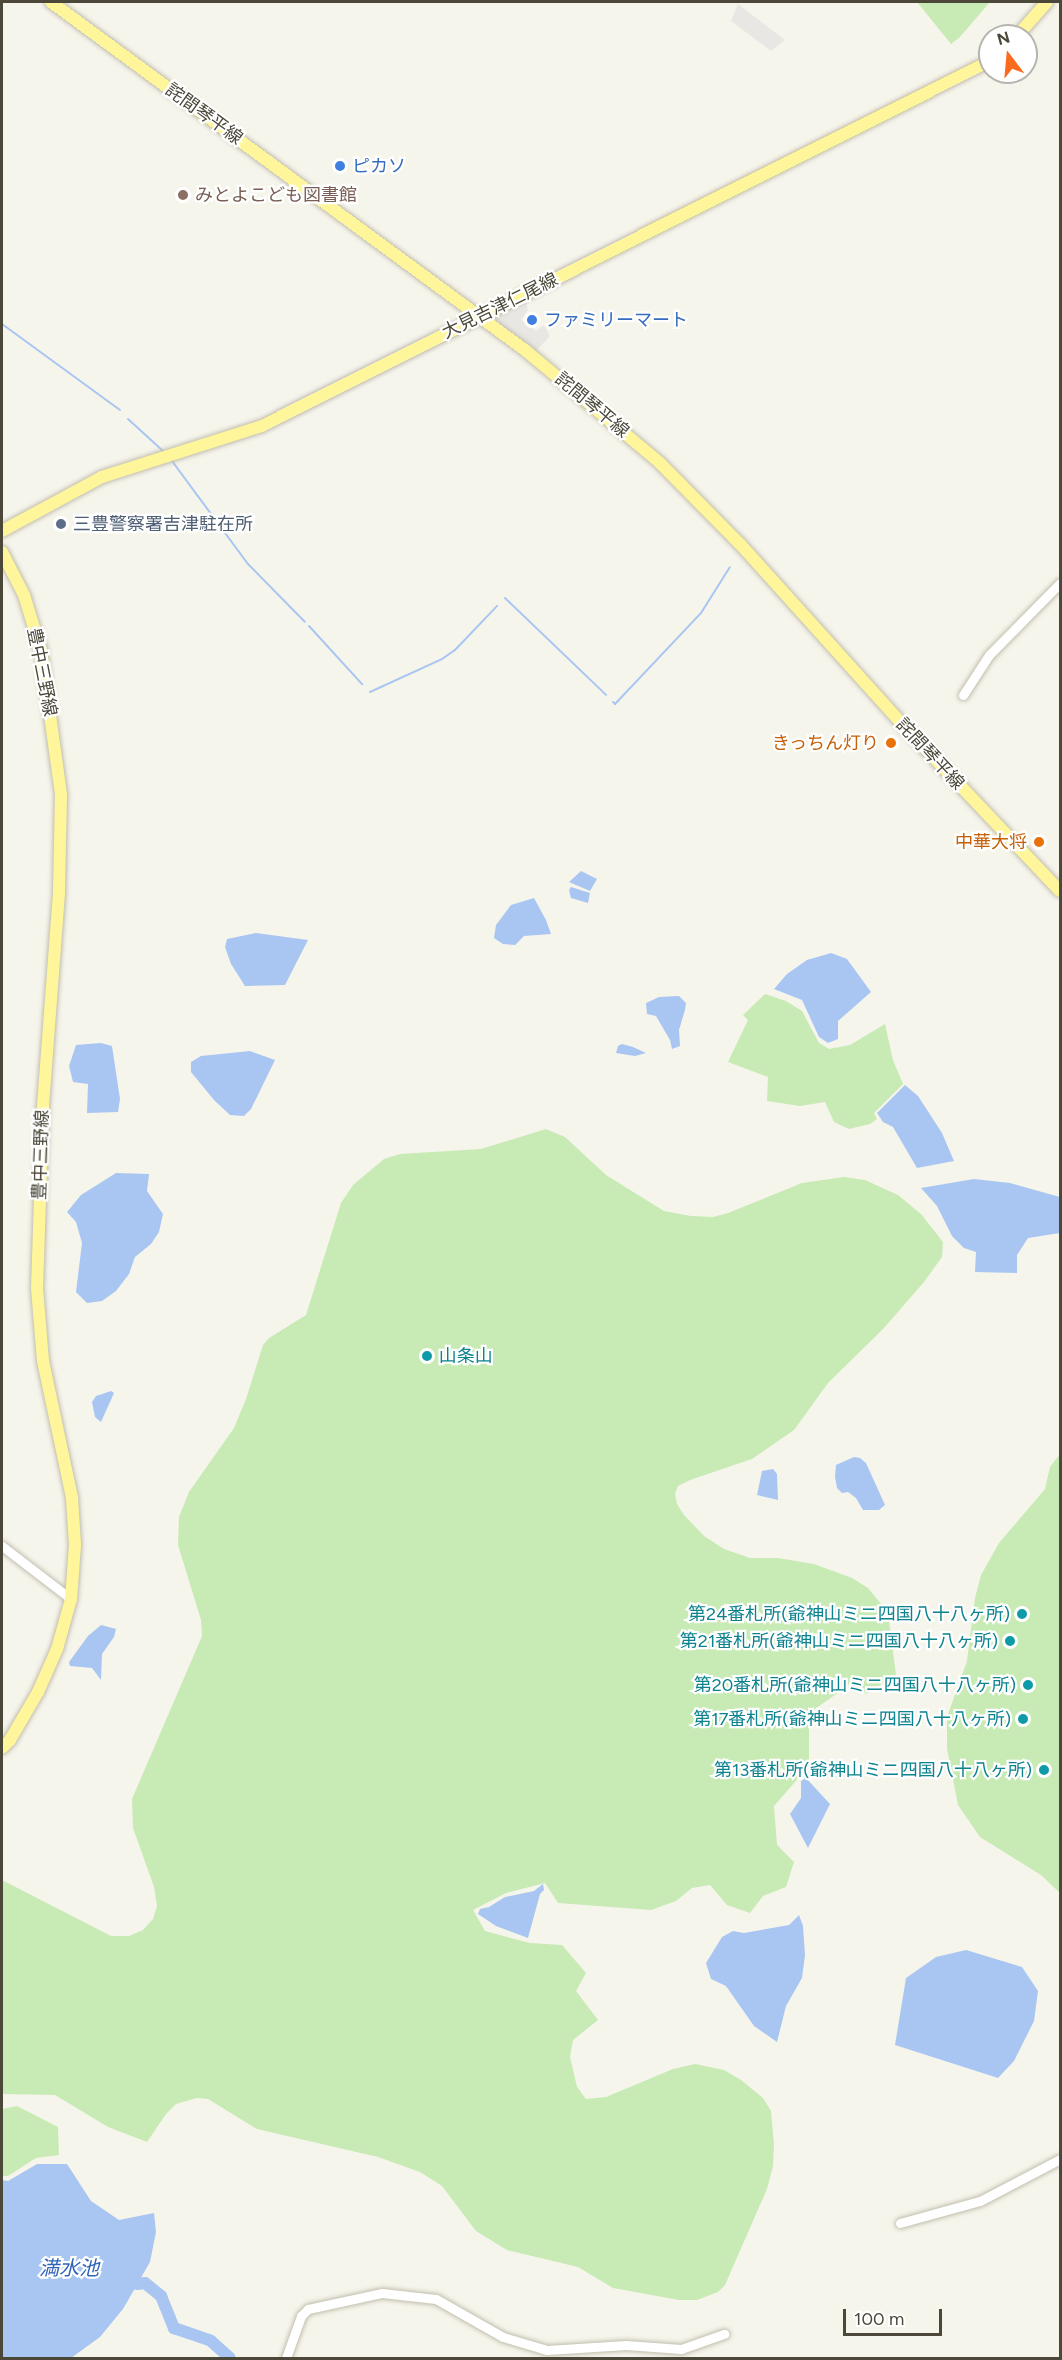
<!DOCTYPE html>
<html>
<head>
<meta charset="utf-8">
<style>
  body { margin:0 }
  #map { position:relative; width:1062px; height:2360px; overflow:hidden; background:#f6f5ec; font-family:Figtree,"Noto Sans JP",sans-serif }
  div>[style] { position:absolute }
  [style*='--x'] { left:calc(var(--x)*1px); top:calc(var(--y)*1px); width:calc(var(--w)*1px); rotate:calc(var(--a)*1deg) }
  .green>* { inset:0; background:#c8eab5 }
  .parking>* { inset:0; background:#e8e7e3 }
  .water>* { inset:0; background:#a9c6f2 }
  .stream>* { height:2px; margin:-1px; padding:0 1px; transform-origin:1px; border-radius:1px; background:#a9c6f2 }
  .river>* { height:12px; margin:-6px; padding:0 6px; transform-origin:6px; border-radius:6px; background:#a9c6f2 }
  .roads { filter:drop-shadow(0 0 2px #c2bfae) drop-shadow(0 0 2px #c2bfae) }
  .minor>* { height:9px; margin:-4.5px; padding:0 4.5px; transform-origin:4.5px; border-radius:4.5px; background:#fff }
  .major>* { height:12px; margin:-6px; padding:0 6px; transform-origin:6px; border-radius:6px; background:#fff69c }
  .dots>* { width:16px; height:16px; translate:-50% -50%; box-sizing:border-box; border:3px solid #fff; border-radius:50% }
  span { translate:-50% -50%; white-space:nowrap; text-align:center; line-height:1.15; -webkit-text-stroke:4.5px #fff; paint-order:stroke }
  .street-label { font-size:18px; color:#4b4739 }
  .shop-label { font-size:18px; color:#366cbe }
  .left { translate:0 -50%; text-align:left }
  .education-label { font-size:18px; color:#785e54 }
  .service-label { font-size:18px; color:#4e5e75 }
  .food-label { font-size:18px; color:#c56008 }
  .right { translate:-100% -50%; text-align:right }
  .culture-label { font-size:18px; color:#0d838f }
  .water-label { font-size:20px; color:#3064b9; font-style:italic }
  .frame { position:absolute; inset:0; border:3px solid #4b4739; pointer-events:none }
  .north { position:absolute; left:978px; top:24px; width:60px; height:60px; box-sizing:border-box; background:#fff; border:2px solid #b7b5b0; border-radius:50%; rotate:344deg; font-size:16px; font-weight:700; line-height:24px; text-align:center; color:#4b4739 }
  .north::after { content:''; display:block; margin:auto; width:21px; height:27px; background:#fb6b1e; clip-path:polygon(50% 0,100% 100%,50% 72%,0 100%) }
  .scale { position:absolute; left:843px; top:2309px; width:99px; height:27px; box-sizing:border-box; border:3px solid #4b4739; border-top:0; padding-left:8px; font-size:18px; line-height:21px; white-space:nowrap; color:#4b4739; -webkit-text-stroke:4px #fff; paint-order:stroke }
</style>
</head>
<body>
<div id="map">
  <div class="green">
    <div style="clip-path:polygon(917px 2px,990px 2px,960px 37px,951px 44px)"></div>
    <div style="clip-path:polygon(765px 994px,786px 1001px,802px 1011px,819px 1043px,829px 1049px,850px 1045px,885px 1024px,893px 1060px,903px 1084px,874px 1113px,877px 1119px,870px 1124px,849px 1129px,834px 1122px,825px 1102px,800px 1106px,767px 1101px,768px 1077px,728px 1062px,748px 1020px,743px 1015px)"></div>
    <div style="clip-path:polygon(546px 1129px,565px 1137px,606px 1175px,664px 1211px,691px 1216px,713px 1217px,728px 1213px,802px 1183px,844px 1177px,865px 1180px,898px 1195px,921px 1214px,943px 1242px,942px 1257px,924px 1282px,884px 1328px,828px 1383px,794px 1430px,752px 1459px,690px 1480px,678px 1486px,675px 1494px,677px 1504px,684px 1515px,704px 1536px,724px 1549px,750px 1558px,778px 1558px,814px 1564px,852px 1578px,868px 1588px,881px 1604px,889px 1621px,896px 1675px,866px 1694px,855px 1681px,809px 1713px,809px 1766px,774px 1806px,777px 1845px,794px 1862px,786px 1887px,763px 1896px,750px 1913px,727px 1905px,710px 1885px,692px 1888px,676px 1901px,651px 1910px,558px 1903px,545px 1883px,506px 1893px,473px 1910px,485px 1931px,530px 1943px,562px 1945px,586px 1973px,576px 1991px,598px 2020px,573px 2040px,570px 2057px,577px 2087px,586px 2099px,606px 2097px,673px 2069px,695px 2064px,724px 2070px,741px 2080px,763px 2098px,771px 2111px,774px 2144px,773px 2166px,767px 2189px,725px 2285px,718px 2292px,697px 2300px,679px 2300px,613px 2288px,578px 2267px,507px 2250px,476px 2231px,442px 2186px,420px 2172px,378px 2157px,257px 2129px,208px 2099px,197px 2098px,176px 2104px,166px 2114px,147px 2142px,108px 2127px,55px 2095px,2px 2094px,2px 1880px,111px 1936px,129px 1936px,143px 1930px,153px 1919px,157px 1906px,154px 1887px,133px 1828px,132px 1799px,202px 1636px,201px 1620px,178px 1545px,179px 1517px,189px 1492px,234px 1428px,246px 1399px,263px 1345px,269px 1338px,306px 1315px,341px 1203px,353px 1185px,384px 1159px,400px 1154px,481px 1149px)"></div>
    <div style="clip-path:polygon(1060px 1454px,1060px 1893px,1041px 1875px,980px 1837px,958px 1805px,947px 1749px,947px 1717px,967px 1661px,975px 1598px,981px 1575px,999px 1543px,1045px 1489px,1050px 1467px)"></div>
    <div style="clip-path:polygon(17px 2106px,58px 2127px,59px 2155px,36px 2158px,8px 2176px,2px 2176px,2px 2109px)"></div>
  </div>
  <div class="parking">
    <div style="clip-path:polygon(738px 4px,785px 40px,771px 51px,731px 21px)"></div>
    <div style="clip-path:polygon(525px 299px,528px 310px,521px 320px,536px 331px,544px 325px,550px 336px,534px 353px,494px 324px,494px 316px)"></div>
  </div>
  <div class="water">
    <div style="clip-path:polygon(581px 871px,597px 879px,590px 891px,569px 882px)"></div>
    <div style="clip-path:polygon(571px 887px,590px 893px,588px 903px,571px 898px,569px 890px)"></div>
    <div style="clip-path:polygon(534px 898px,546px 920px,551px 934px,524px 936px,515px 945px,503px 944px,494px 938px,496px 925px,511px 905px)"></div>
    <div style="clip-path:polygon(256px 933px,308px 940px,285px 985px,245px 986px,231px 964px,225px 947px,227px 939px)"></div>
    <div style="clip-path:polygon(831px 953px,847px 959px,871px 992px,838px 1021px,838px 1039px,828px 1043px,819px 1037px,802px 1000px,774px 989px,787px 974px,807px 960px)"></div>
    <div style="clip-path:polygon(679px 996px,686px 1003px,685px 1010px,679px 1030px,680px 1046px,672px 1049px,670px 1040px,656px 1016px,647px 1014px,646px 1003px,659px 997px)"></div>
    <div style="clip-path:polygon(101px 1043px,112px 1046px,120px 1099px,118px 1112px,87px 1113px,88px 1084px,73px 1082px,69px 1066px,76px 1045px)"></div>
    <div style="clip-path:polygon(622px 1044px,633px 1047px,646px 1053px,635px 1056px,616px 1053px,618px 1046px)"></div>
    <div style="clip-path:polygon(250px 1051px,275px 1060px,251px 1109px,244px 1116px,230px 1115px,214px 1100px,191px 1072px,191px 1062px,201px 1056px)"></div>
    <div style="clip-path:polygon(905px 1085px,918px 1096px,942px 1133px,954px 1161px,917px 1168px,893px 1127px,883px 1122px,877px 1113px)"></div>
    <div style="clip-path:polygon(116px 1173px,149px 1174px,147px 1191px,163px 1214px,159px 1232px,151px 1244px,135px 1257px,129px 1274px,116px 1291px,102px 1301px,87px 1303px,76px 1292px,82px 1243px,76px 1222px,67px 1212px,81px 1195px)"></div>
    <div style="clip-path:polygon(974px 1179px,1010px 1183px,1060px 1197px,1060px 1233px,1028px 1238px,1017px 1255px,1017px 1273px,975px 1272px,976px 1252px,964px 1248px,952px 1236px,937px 1206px,921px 1188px)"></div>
    <div style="clip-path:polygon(111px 1391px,114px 1393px,101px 1422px,95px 1417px,92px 1402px,96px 1396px)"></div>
    <div style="clip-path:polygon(854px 1457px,860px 1458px,866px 1463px,885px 1505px,879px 1510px,863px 1510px,856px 1498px,848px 1492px,842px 1493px,837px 1488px,835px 1477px,836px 1465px)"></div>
    <div style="clip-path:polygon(773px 1469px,777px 1474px,778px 1500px,757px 1495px,762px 1471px)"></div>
    <div style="clip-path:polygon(101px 1625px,116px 1629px,114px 1637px,102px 1654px,101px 1680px,92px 1668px,70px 1666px,69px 1662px,88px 1636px)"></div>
    <div style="clip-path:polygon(806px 1778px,830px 1804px,808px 1848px,790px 1814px,801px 1798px,801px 1781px)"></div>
    <div style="clip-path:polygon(543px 1884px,544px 1890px,540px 1894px,528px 1938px,496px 1926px,478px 1914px,480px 1909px,489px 1907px,505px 1897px,534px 1891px)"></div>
    <div style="clip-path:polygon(799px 1915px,803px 1926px,805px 1955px,802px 1978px,786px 2006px,777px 2042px,754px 2026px,726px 1986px,711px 1979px,706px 1963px,722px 1937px,733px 1931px,744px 1933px,789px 1925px)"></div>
    <div style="clip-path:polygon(966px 1950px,1022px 1967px,1038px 1991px,1034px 2021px,1014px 2061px,998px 2078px,895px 2045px,906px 1978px,936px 1957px)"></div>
    <div style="clip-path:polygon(37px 2164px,67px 2164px,91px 2201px,119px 2220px,154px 2213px,156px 2232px,150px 2262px,123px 2309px,100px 2337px,71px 2358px,2px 2358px,2px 2180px,8px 2181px)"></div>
  </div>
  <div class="stream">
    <div style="--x:2;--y:324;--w:146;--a:36.1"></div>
    <div style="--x:128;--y:419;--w:49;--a:42.5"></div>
    <div style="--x:172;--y:461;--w:128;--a:53.6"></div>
    <div style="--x:248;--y:564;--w:81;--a:45.5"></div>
    <div style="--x:505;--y:598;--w:140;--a:43.8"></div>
    <div style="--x:309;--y:626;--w:79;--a:47.6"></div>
    <div style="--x:370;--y:692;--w:79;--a:-24.6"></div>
    <div style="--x:442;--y:659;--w:16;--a:-35"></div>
    <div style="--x:455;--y:650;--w:61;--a:-46.3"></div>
    <div style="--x:613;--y:702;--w:3;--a:45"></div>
    <div style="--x:615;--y:704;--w:125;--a:-46.6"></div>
    <div style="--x:701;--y:613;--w:54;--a:-57.8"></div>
  </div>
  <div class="river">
    <div style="--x:137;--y:2284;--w:8;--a:-7"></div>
    <div style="--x:145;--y:2283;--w:21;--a:39"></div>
    <div style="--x:161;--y:2296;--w:35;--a:68"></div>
    <div style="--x:174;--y:2328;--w:39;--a:19"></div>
    <div style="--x:211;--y:2341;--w:25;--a:42"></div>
  </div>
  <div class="roads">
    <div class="minor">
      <div style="--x:963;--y:695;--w:48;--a:-57"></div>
      <div style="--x:989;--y:655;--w:101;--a:-45.4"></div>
      <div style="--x:2;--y:1546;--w:87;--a:37.5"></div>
      <div style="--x:900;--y:2223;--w:83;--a:-15.4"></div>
      <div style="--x:980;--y:2201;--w:90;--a:-27.7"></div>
      <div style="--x:286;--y:2358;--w:45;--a:-70.3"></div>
      <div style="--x:301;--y:2316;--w:10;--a:-45"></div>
      <div style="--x:308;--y:2309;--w:76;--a:-12.2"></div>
      <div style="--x:382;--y:2293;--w:54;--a:6.3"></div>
      <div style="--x:436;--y:2299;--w:77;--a:29.6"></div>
      <div style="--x:503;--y:2337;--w:46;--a:16.5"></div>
      <div style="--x:547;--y:2350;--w:79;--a:-3.6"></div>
      <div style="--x:626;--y:2345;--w:55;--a:4.2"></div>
      <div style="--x:681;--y:2349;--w:46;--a:-19.2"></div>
    </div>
    <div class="major">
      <div style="--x:51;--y:2;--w:588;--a:36.29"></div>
      <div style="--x:525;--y:350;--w:176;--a:39.9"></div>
      <div style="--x:660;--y:463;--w:114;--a:45.4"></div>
      <div style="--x:740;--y:544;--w:244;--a:48"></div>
      <div style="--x:903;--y:725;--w:228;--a:46.6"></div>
      <div style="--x:1017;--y:36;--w:45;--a:-48.6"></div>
      <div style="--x:2;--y:531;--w:114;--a:-28.4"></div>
      <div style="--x:102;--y:477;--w:168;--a:-17.7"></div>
      <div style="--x:262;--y:426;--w:814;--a:-26.63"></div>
      <div style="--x:2;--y:552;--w:48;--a:62.9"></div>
      <div style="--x:24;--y:595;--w:58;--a:72.8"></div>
      <div style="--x:41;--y:650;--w:146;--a:82.1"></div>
      <div style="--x:61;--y:795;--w:98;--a:91.2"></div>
      <div style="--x:59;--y:893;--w:216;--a:94.3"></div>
      <div style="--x:43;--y:1108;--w:180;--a:91.9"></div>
      <div style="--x:37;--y:1288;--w:73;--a:85.3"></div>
      <div style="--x:43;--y:1361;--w:140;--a:78"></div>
      <div style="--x:72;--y:1498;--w:47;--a:86.3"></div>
      <div style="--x:75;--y:1545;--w:54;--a:94.2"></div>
      <div style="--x:71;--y:1599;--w:52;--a:105.6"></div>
      <div style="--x:57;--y:1649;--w:47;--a:113.8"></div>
      <div style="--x:38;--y:1692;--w:56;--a:120.3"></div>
      <div style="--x:10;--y:1740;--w:11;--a:135"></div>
    </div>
  </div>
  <div class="dots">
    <div style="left:340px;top:166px;background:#3f7fe0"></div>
    <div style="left:183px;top:195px;background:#8d6e63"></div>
    <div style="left:532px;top:320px;background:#3f7fe0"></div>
    <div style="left:61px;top:524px;background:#5c6f8a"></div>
    <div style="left:891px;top:743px;background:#e8710a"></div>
    <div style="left:1039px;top:842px;background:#e8710a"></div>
    <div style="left:427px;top:1356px;background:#0f9aa8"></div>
    <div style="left:1022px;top:1614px;background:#0f9aa8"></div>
    <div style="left:1010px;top:1641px;background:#0f9aa8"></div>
    <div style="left:1028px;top:1685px;background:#0f9aa8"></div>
    <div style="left:1023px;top:1719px;background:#0f9aa8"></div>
    <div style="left:1044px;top:1770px;background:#0f9aa8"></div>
  </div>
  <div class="street-label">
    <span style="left:204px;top:114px;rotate:36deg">詫間琴平線</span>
    <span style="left:500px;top:306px;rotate:-26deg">大見吉津仁尾線</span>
    <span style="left:592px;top:405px;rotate:40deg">詫間琴平線</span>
    <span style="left:42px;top:672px;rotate:79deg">豊中三野線</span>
    <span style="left:930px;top:754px;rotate:47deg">詫間琴平線</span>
    <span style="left:41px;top:1155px;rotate:-88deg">豊中三野線</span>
  </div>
  <div class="shop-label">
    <span class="left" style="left:352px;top:166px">ピカソ</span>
    <span class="left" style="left:544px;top:320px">ファミリーマート</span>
  </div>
  <div class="education-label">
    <span class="left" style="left:195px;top:195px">みとよこども図書館</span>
  </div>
  <div class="service-label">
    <span class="left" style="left:73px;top:524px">三豊警察署吉津駐在所</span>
  </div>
  <div class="food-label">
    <span class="right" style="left:879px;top:743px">きっちん灯り</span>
    <span class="right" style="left:1027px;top:842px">中華大将</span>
  </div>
  <div class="culture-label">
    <span class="left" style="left:439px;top:1356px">山条山</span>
    <span class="right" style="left:1010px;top:1614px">第24番札所(爺神山ミニ四国八十八ヶ所)</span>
    <span class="right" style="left:998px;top:1641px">第21番札所(爺神山ミニ四国八十八ヶ所)</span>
    <span class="right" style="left:1016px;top:1685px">第20番札所(爺神山ミニ四国八十八ヶ所)</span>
    <span class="right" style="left:1011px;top:1719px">第17番札所(爺神山ミニ四国八十八ヶ所)</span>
    <span class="right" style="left:1032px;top:1770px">第13番札所(爺神山ミニ四国八十八ヶ所)</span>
  </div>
  <div class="water-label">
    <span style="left:69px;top:2268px">満水池</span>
  </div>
  <div class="frame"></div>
  <div class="north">N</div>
  <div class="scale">100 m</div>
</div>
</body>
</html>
